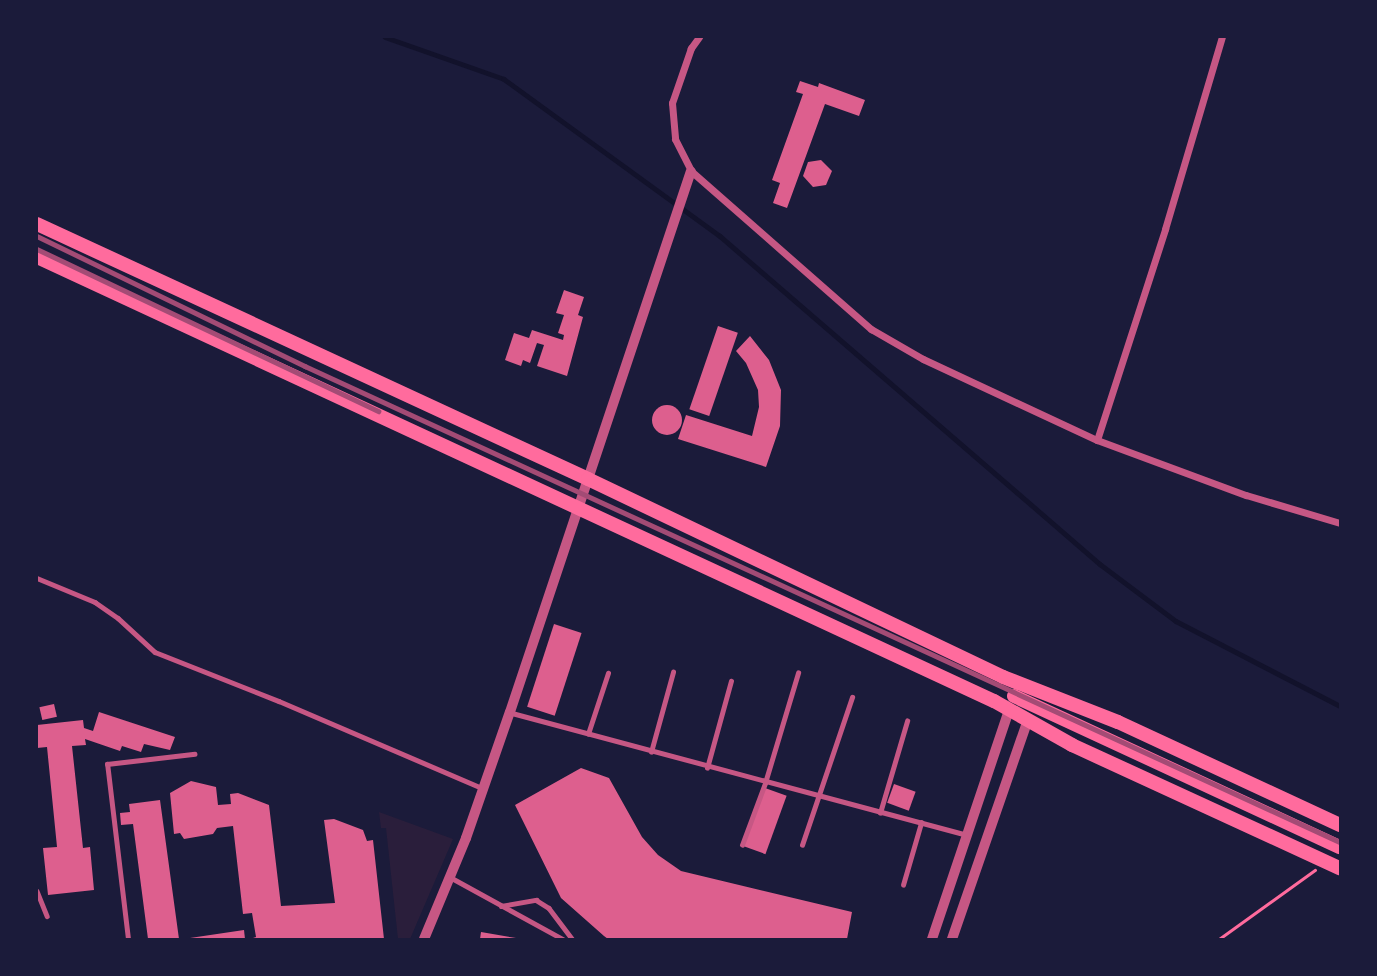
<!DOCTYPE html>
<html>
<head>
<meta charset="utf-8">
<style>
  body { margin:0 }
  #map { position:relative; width:1377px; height:976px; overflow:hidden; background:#1b1b3a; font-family:Roboto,sans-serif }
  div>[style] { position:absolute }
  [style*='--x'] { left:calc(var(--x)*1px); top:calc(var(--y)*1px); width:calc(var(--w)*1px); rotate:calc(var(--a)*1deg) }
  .green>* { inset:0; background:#2a1e3b }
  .stream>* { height:4.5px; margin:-2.25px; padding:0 2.25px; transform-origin:2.25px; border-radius:2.25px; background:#12122b }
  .building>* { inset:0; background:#dd5f8e; transform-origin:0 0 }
  .round { border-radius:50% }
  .path>* { height:2.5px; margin:-1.25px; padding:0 1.25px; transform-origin:1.25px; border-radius:1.25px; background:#ff6b9d }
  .service>* { height:4.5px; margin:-2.25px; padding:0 2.25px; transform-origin:2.25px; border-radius:2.25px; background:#c65784 }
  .minor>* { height:7px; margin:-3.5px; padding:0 3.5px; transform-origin:3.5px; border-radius:3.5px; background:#c65784 }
  .tertiary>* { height:10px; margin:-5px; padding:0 5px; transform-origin:5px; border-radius:5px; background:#c65784 }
  .primary>* { height:14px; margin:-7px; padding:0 7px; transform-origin:7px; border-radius:7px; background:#ff6b9d }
  .rail>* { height:4.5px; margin:-2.25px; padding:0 2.25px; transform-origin:2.25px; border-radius:2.25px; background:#a44b75 }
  span { translate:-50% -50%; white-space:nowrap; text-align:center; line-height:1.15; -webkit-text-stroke:7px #1b1b3a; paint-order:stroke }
  .frame { position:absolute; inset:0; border:38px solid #1b1b3a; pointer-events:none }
</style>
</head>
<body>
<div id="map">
  <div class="green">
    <div style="clip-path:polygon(379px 812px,453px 839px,410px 939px,398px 939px,386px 828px,381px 828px)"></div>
  </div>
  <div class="stream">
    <div style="--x:385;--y:37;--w:126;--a:19.4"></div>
    <div style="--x:504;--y:79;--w:267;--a:36"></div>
    <div style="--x:720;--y:236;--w:502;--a:40.8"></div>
    <div style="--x:1100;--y:564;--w:95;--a:36.9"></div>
    <div style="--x:1176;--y:621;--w:185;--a:27.4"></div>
  </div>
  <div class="building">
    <div style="clip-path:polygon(800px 81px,818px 87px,819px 83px,865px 100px,859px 116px,825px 104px,787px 208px,773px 203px,780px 183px,772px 180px,803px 94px,796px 92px)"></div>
    <div style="clip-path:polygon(821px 160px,832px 171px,826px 185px,813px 187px,803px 176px,808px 162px)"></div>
    <div style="clip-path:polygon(564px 290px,584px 297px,578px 315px,583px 317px,567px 376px,537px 366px,544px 345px,537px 343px,530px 363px,523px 360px,521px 366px,505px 360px,514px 333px,529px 338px,532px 330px,563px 340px,564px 335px,558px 333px,564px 315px,556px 313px)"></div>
    <div style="left:718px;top:326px;width:21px;height:88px;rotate:19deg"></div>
    <div style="clip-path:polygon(750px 336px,769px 360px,781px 390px,780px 426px,766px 467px,678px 439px,686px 415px,752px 436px,759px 407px,758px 390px,746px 363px,736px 351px)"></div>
    <div class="round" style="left:652px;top:405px;width:30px;height:30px"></div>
    <div style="left:554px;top:624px;width:29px;height:87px;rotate:18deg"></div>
    <div style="left:54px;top:704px;width:13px;height:15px;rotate:77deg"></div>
    <div style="clip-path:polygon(99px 712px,175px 737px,170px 750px,144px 744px,141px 752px,122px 746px,120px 751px,85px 739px,86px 745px,72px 746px,83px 848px,90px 847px,94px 890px,48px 895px,43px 848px,57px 847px,47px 747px,37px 748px,37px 725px,83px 720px,84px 728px,93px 731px)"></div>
    <div style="clip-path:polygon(581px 768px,609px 778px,642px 837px,658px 855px,681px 871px,852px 912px,847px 939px,608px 939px,604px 936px,561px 898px,515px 805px)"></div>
    <div style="clip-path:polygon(191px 781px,216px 787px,218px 805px,231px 804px,230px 794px,238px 793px,269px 805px,281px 906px,335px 903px,324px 820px,334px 819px,363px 830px,367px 841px,373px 840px,384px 939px,250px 939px,256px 937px,252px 913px,243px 914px,233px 826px,217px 828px,213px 834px,184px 839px,180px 833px,174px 834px,170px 793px)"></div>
    <div style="left:894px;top:784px;width:23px;height:20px;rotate:20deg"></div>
    <div style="left:765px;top:788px;width:23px;height:62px;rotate:20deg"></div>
    <div style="clip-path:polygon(160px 800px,179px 939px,148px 939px,133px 824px,121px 825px,120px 813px,130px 812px,129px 804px)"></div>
    <div style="clip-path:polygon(244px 930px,245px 939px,190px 939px,190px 938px)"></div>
    <div style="clip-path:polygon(481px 932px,516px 938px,516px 939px,480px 939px)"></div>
  </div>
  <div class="path">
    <div style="--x:1219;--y:939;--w:118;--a:-35.7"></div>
  </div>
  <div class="service">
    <div style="--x:37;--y:578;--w:63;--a:22.5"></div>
    <div style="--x:95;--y:602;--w:28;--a:35"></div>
    <div style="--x:118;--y:618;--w:50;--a:42.6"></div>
    <div style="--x:155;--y:652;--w:133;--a:21.6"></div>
    <div style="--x:279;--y:701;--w:221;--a:23.2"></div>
    <div style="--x:512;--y:713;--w:471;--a:15"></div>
    <div style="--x:588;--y:734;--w:64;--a:-71.8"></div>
    <div style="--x:651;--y:752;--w:83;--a:-74.6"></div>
    <div style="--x:707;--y:768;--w:90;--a:-74.6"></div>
    <div style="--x:880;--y:813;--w:96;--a:-73.6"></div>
    <div style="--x:742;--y:845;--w:66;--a:-69.6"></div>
    <div style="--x:765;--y:783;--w:115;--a:-73.3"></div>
    <div style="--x:802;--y:845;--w:156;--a:-71.3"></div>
    <div style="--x:450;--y:877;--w:129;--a:28.8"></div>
    <div style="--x:903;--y:885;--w:65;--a:-73.8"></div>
    <div style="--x:37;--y:891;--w:27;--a:68"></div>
    <div style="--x:501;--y:906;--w:36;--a:-10"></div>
    <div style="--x:536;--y:900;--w:15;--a:32"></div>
    <div style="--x:549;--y:908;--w:39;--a:53"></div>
    <div style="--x:128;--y:939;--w:176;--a:-96.8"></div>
    <div style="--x:107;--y:764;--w:88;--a:-6.6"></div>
  </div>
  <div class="minor">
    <div style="--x:699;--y:37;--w:14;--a:126"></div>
    <div style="--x:691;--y:48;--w:58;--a:109.1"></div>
    <div style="--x:672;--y:103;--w:36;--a:85"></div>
    <div style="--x:675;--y:139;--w:36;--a:63"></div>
    <div style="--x:691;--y:171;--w:240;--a:41.3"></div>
    <div style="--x:871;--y:329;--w:60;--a:30"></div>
    <div style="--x:923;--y:359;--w:192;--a:25"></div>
    <div style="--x:1097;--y:440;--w:159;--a:20.3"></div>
    <div style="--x:1246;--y:495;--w:98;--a:16.6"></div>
    <div style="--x:1097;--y:440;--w:222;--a:-72.1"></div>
    <div style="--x:1165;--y:229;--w:200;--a:-73.5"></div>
  </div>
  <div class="tertiary">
    <div style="--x:424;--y:939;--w:109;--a:-67.4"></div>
    <div style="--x:466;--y:838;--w:133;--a:-70.8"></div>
    <div style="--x:510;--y:712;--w:570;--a:-71.5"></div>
    <div style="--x:932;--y:939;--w:242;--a:-71.4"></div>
    <div style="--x:952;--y:939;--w:233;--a:-70.9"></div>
  </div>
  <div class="primary">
    <div style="--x:37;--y:224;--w:607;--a:24.83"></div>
    <div style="--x:588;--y:479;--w:460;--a:25.5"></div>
    <div style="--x:1003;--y:677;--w:123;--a:21.4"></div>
    <div style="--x:1118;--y:722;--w:245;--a:24.9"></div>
    <div style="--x:37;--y:257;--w:1055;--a:24.89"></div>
    <div style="--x:994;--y:701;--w:90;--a:29.4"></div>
    <div style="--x:1072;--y:745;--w:295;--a:24.7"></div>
    <div style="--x:1014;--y:696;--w:359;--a:24.9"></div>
  </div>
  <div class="rail">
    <div style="--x:37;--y:236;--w:298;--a:25.9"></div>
    <div style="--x:305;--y:366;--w:1139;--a:24.7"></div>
    <div style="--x:37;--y:249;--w:378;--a:25.4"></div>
  </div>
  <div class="frame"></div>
</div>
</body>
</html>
